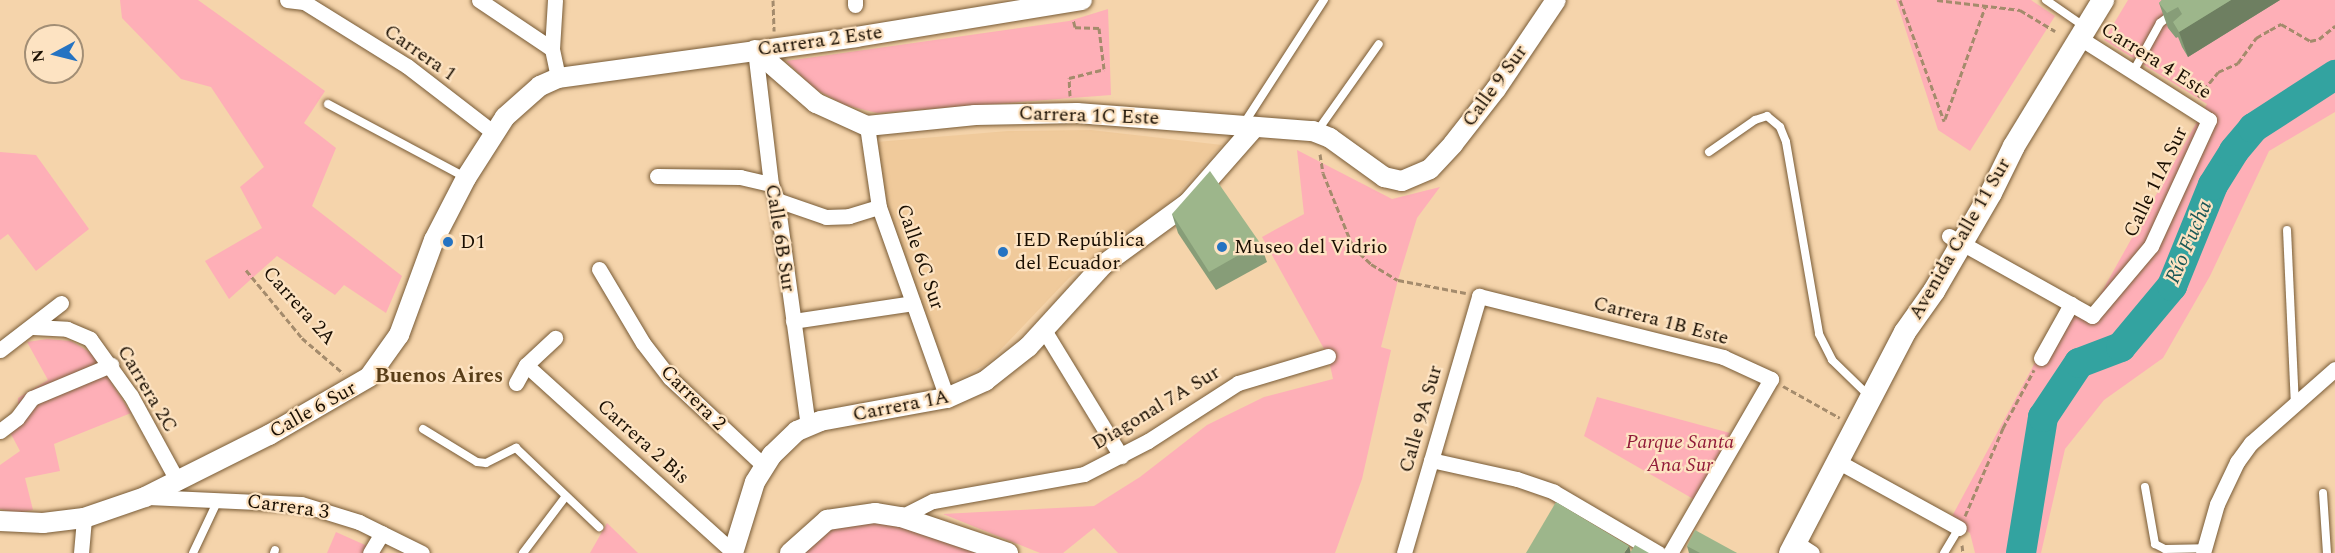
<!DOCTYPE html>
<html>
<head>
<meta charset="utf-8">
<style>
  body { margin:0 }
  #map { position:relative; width:2335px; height:553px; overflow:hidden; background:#f5d4ab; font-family:Spectral,serif }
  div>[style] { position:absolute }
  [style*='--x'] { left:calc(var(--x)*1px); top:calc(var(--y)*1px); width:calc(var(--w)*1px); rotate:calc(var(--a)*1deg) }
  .built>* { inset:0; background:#f0ca9b }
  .green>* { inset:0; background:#feafb7 }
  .river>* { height:30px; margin:-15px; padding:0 15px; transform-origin:15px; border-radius:15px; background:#33a3a0 }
  .path>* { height:3px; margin-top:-1.5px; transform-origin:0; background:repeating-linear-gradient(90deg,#a48b6c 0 6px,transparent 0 9px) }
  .roads { filter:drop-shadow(0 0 2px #785b36) drop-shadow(0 0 2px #785b36) }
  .service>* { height:8px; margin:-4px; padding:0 4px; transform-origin:4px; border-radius:4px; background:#fff }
  .minor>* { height:15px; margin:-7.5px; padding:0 7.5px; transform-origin:7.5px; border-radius:7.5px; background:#fff }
  .tertiary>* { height:20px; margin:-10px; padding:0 10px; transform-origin:10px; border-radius:10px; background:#fff }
  .secondary>* { height:22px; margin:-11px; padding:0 11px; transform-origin:11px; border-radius:11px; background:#fff }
  .wall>* { inset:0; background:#879d78 }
  .shaded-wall>* { inset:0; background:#6e7f61 }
  .building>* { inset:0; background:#9db68b }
  .dots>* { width:16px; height:16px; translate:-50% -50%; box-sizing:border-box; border:3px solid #fde3c2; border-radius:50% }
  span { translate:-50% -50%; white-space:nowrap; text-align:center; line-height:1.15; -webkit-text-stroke:4.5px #fde3c2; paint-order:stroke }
  .street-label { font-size:20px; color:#1a0f02 }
  .poi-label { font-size:20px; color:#1a0f02 }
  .left { translate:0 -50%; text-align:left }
  .park-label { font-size:20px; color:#911b39; font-style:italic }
  .water-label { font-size:21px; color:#1b5856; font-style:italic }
  .neighbourhood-label { font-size:21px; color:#593e18; font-weight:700 }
  .north { position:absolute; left:24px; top:24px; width:60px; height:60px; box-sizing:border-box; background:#fde3c2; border:2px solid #a28e75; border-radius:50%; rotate:263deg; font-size:16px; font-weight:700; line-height:24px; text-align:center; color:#1a0f02 }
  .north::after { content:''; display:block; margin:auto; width:21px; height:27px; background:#2573c2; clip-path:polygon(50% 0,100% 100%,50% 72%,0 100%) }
</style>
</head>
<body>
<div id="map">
  <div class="built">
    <div style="clip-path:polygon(1091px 130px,1222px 145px,1168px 204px,1069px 278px,988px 363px,951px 383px,886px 206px,876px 142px,1008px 131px)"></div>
  </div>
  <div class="green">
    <div style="clip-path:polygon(120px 0,198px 0,325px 91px,304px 123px,336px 148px,312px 206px,402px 276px,386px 313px,344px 285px,335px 295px,277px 256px,229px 299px,205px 261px,262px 228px,240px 187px,264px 167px,211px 87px,181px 79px,122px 18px)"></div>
    <div style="clip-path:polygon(1896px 0,2031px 0,2055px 16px,1970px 151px,1938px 130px)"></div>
    <div style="clip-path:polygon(2128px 0,2335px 0,2335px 112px,2269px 151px,2210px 276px,2163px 358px,2104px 400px,2065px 449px,2041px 553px,1975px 553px,1970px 533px,1950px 520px,2065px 307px,2087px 318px,2207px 104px,2104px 40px)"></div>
    <div style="clip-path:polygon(1108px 9px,1111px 95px,877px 113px,845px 105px,815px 89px,786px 61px,1069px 21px)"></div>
    <div style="clip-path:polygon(1297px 150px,1392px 199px,1440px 187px,1417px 218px,1398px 280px,1381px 347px,1391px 350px,1362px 479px,1335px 553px,1118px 553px,1094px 528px,1063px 553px,1040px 553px,943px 514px,1094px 506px,1140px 477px,1207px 425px,1264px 397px,1333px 379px,1328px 356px,1262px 237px,1304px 214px)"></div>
    <div style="clip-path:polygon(0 152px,36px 155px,89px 229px,36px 271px,8px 234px,0 240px)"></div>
    <div style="clip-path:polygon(47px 339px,71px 341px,93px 354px,131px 413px,54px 444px,60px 471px,25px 478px,33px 510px,17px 513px,0 509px,0 465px,20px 451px,4px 421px,18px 407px,18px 398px,48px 380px,27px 342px)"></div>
    <div style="clip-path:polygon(1597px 397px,1730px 433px,1695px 500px,1584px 436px)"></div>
    <div style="clip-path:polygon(853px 521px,891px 523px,976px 553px,799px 553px,827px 531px)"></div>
    <div style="clip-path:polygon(607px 523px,638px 553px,590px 553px)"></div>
    <div style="clip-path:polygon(336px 532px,383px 553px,327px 553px)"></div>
  </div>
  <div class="river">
    <div style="--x:2021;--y:553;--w:138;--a:-80.8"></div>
    <div style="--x:2043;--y:417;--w:65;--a:-56.3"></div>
    <div style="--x:2079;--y:363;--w:45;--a:-20.9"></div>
    <div style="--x:2121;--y:347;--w:80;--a:-50.1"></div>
    <div style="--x:2172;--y:286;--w:109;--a:-67.9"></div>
    <div style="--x:2213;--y:185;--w:40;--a:-58"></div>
    <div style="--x:2234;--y:151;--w:30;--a:-50"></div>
    <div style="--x:2253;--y:128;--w:98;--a:-32.9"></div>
  </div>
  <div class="path">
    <div style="--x:773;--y:0;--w:31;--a:88"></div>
    <div style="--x:1900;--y:0;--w:129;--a:70"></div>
    <div style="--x:1937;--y:0;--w:84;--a:6.9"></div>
    <div style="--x:2020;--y:10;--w:41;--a:31"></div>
    <div style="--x:1070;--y:96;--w:18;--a:-93"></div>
    <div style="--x:1069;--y:78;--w:36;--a:-14"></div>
    <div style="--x:1104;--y:69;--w:41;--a:-97"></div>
    <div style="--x:1099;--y:28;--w:24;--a:-178"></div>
    <div style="--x:1075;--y:27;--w:8;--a:-104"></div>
    <div style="--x:2198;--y:97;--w:32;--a:-51"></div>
    <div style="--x:2218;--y:72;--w:22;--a:-24"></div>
    <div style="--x:2238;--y:63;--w:31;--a:-54"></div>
    <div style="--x:2256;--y:38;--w:16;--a:-30"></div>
    <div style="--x:2270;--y:30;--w:13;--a:-29"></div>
    <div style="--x:2281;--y:24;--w:34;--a:30"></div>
    <div style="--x:2310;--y:41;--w:9;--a:-13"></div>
    <div style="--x:2319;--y:39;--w:21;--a:-39"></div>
    <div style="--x:1945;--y:119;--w:119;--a:-70.3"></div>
    <div style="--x:1320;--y:154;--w:19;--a:81"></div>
    <div style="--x:1323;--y:173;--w:80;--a:67.9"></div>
    <div style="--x:1353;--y:247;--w:25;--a:43"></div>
    <div style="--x:1371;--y:264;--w:31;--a:31"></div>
    <div style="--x:1398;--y:280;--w:69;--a:10.8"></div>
    <div style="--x:246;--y:270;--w:88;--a:50.5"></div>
    <div style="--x:302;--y:338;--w:54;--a:40.5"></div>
    <div style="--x:1783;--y:386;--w:65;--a:29.3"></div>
    <div style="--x:1965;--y:516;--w:96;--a:-66.6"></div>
    <div style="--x:2003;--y:428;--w:66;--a:-61.9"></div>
    <div style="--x:1962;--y:545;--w:8;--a:83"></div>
  </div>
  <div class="roads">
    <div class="service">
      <div style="--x:2046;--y:0;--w:47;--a:34.7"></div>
      <div style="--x:2133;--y:72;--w:56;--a:-61.1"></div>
      <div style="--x:2160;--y:23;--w:15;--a:-37"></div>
      <div style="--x:328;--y:104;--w:155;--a:28.1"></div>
      <div style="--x:1243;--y:125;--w:149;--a:-57.1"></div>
      <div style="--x:1318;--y:130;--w:105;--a:-54.7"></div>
      <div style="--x:1709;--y:152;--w:56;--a:-34.8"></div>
      <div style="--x:1755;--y:120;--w:13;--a:-18"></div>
      <div style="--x:1767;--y:116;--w:17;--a:40"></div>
      <div style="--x:1780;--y:127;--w:16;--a:68"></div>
      <div style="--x:1786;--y:142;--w:195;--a:80.2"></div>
      <div style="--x:1819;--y:334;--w:29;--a:63"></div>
      <div style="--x:1832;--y:360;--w:52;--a:44.2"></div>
      <div style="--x:2287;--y:230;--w:173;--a:87.4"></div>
      <div style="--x:423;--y:429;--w:63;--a:31.4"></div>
      <div style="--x:477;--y:462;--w:9;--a:6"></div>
      <div style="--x:486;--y:463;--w:34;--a:-27"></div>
      <div style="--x:516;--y:448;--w:115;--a:43.6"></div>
      <div style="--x:2145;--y:487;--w:58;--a:80"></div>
      <div style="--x:2155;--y:544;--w:11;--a:27"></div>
      <div style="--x:2165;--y:549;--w:39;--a:-1"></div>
      <div style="--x:2323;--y:493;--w:60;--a:86.2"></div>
      <div style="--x:193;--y:553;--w:59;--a:-64.7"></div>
      <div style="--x:274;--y:553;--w:3;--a:-72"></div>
      <div style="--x:523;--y:553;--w:71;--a:-53"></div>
      <div style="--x:1944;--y:553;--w:29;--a:-59"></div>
    </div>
    <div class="minor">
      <div style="--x:287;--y:0;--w:17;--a:7"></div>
      <div style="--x:304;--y:2;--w:121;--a:31.9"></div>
      <div style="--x:407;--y:66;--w:110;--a:37.6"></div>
      <div style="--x:479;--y:0;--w:88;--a:33.9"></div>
      <div style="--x:555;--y:0;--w:49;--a:93.5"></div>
      <div style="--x:552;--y:49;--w:30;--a:78"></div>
      <div style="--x:855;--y:0;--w:5;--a:90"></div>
      <div style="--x:755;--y:50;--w:135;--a:83.2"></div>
      <div style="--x:771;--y:184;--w:17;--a:69"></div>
      <div style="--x:777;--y:200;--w:227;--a:82.2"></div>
      <div style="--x:867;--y:126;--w:82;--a:81.6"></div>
      <div style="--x:879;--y:207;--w:203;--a:70.4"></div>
      <div style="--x:657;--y:176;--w:83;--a:0.7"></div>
      <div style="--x:740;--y:177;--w:32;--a:13"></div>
      <div style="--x:777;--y:200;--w:52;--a:19.1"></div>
      <div style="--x:826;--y:217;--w:23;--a:-2"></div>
      <div style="--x:849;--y:216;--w:31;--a:-17"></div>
      <div style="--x:1949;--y:236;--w:164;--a:29.2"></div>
      <div style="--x:2092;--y:316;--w:92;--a:-49.9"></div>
      <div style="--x:2151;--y:246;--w:139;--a:-65.3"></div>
      <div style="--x:2209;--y:120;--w:153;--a:-147.6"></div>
      <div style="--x:599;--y:269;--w:86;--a:59.3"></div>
      <div style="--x:643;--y:343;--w:44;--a:52.4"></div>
      <div style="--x:670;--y:378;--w:129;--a:43.1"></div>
      <div style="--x:793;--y:321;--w:121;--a:-8.5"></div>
      <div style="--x:33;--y:327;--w:34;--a:3"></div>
      <div style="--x:67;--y:329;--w:25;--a:23"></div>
      <div style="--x:90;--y:339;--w:70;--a:54.3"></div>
      <div style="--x:131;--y:396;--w:98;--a:61.3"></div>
      <div style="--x:1044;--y:330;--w:148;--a:58.6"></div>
      <div style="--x:0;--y:350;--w:77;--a:-37.6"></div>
      <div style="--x:2041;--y:358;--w:62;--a:-60.9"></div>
      <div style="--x:526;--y:365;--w:278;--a:42.1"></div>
      <div style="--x:516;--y:383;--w:21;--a:-61"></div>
      <div style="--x:526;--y:365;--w:40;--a:-43"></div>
      <div style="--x:0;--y:431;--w:21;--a:-37"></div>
      <div style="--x:17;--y:418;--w:25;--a:-53"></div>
      <div style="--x:32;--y:398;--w:86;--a:-22.7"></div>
      <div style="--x:1431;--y:460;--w:88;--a:12.5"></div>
      <div style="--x:1517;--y:479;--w:39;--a:19"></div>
      <div style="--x:1554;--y:492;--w:121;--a:30.4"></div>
      <div style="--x:1837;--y:461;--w:139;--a:28.8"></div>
      <div style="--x:148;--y:497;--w:153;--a:2.6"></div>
      <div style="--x:301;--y:504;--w:61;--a:17.2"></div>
      <div style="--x:359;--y:522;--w:70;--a:26.2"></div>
      <div style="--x:901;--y:517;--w:36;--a:-27"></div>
      <div style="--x:933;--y:501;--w:153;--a:-10.1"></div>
      <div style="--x:1084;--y:474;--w:72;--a:-27.3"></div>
      <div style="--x:1148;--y:441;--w:107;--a:-32.8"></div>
      <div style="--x:1238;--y:383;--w:94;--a:-16.7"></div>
      <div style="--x:1795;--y:542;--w:20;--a:33"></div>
      <div style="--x:81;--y:553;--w:35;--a:-85"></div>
      <div style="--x:370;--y:553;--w:23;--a:-59"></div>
      <div style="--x:1404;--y:553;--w:268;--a:-73.7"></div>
      <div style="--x:1479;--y:296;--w:252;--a:14"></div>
      <div style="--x:1723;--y:357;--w:53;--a:24.6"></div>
      <div style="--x:1771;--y:379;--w:201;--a:120.1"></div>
      <div style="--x:2203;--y:553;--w:51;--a:-74.1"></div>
      <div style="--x:2217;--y:504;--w:47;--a:-64.5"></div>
      <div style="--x:2237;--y:462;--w:24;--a:-54"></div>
      <div style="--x:2251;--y:443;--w:112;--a:-41.4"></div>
    </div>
    <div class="tertiary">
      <div style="--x:755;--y:50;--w:81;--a:41"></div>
      <div style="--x:816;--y:103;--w:56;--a:24.3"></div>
      <div style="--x:867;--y:126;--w:109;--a:-5.8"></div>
      <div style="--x:975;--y:115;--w:102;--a:-1.1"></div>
      <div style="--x:1077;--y:113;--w:237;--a:4.4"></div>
      <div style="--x:1313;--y:131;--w:18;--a:22"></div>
      <div style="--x:1330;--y:138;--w:67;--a:35.8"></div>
      <div style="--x:1384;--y:177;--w:18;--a:13"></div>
      <div style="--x:1402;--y:181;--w:30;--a:-23"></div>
      <div style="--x:1430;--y:169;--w:34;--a:-47"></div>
      <div style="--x:1453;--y:144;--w:70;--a:-52"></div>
      <div style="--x:1496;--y:89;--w:107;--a:-56"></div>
      <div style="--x:0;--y:521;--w:43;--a:2.7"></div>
      <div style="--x:43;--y:523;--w:41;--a:-7"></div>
      <div style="--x:84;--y:518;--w:65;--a:-19"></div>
      <div style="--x:145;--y:497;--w:139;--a:-26.6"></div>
      <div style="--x:269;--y:435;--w:116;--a:-30.1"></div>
      <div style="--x:369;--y:377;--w:52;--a:-54.5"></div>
      <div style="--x:399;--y:335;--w:101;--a:-69.8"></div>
      <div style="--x:434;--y:240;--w:70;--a:-62.7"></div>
      <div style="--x:466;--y:178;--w:72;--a:-57.4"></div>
      <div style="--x:505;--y:117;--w:47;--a:-41.5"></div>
      <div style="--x:540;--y:86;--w:20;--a:-24"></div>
      <div style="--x:558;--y:78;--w:301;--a:-7.8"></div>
      <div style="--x:856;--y:37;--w:229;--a:-9.3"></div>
      <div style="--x:733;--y:553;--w:74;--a:-72.8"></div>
      <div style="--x:755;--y:482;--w:32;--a:-58"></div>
      <div style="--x:772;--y:455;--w:35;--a:-44"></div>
      <div style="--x:797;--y:431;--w:25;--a:-23"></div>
      <div style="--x:820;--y:421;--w:129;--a:-10.3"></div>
      <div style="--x:947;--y:398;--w:42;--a:-24.1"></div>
      <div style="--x:985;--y:381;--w:55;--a:-38.3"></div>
      <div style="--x:1028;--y:347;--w:111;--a:-47.6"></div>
      <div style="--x:1103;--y:265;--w:105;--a:-36.1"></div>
      <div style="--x:1188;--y:203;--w:100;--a:-48.7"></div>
      <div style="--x:790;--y:553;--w:50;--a:-41.7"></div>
      <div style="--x:827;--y:520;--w:49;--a:-8.3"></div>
      <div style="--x:875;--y:513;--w:26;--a:9"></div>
      <div style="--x:901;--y:517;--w:113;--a:18.6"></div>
    </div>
    <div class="secondary">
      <div style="--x:1790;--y:553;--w:249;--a:-62.5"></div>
      <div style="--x:1905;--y:332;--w:50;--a:-54.7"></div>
      <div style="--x:1934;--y:291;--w:113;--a:-59.8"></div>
      <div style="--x:1991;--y:193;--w:52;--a:-63.9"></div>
      <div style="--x:2014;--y:146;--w:171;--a:-58.6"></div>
    </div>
  </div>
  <div class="wall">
    <div style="clip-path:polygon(2162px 0,2280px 0,2188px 57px,2182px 47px,2178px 37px,2176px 38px,2168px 28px,2159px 3px)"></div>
    <div style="clip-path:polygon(1172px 214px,1260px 243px,1267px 262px,1216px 290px,1178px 233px)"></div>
    <div style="clip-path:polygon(1687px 546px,1737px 553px,1689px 553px)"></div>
  </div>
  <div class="shaded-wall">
    <div style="clip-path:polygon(2231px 0,2280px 0,2188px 57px,2179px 32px)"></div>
    <div style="clip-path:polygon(1629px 546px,1631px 553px,1624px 553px)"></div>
  </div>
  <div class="building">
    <div style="clip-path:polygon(2162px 0,2231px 0,2179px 32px,2173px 22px,2182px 14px,2178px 7px,2167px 13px,2159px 3px)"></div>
    <div style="clip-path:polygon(1210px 171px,1260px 243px,1209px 272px,1172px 214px)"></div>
    <div style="clip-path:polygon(1556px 502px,1629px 546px,1624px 553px,1526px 553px)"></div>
    <div style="clip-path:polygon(1695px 530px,1737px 553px,1700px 553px,1687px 546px)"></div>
    <div style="clip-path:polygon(1635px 545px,1649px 553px,1630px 553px)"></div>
  </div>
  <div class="dots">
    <div style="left:448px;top:242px;background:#2573c2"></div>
    <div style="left:1222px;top:247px;background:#2573c2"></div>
    <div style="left:1003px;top:252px;background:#2573c2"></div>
  </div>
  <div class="street-label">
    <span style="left:820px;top:41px;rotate:-8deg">Carrera 2 Este</span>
    <span style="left:420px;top:53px;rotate:35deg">Carrera 1</span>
    <span style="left:2156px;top:61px;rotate:32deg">Carrera 4 Este</span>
    <span style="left:1495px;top:86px;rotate:-54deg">Calle 9 Sur</span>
    <span style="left:1089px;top:116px;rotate:2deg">Carrera 1C Este</span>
    <span style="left:2156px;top:182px;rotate:-64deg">Calle 11A Sur</span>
    <span style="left:780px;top:238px;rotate:81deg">Calle 6B Sur</span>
    <span style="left:1960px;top:239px;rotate:-60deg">Avenida Calle 11 Sur</span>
    <span style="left:920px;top:257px;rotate:71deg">Calle 6C Sur</span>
    <span style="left:299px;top:306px;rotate:48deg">Carrera 2A</span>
    <span style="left:1661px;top:321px;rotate:15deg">Carrera 1B Este</span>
    <span style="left:147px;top:389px;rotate:59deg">Carrera 2C</span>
    <span style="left:693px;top:398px;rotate:45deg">Carrera 2</span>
    <span style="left:901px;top:406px;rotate:-11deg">Carrera 1A</span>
    <span style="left:1156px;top:408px;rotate:-31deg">Diagonal 7A Sur</span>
    <span style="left:313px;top:410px;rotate:-29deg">Calle 6 Sur</span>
    <span style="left:1421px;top:419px;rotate:-74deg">Calle 9A Sur</span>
    <span style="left:643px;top:442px;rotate:42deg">Carrera 2 Bis</span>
    <span style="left:288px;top:507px;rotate:8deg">Carrera 3</span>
  </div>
  <div class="poi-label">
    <span class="left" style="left:1015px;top:252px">IED República<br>del Ecuador</span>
    <span class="left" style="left:460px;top:242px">D1</span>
    <span class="left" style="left:1234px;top:247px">Museo del Vidrio</span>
  </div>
  <div class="park-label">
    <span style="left:1680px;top:454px">Parque Santa<br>Ana Sur</span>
  </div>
  <div class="water-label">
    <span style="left:2189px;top:242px;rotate:-67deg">Río Fucha</span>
  </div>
  <div class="neighbourhood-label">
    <span style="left:439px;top:376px">Buenos Aires</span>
  </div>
  <div class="north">N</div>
</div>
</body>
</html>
